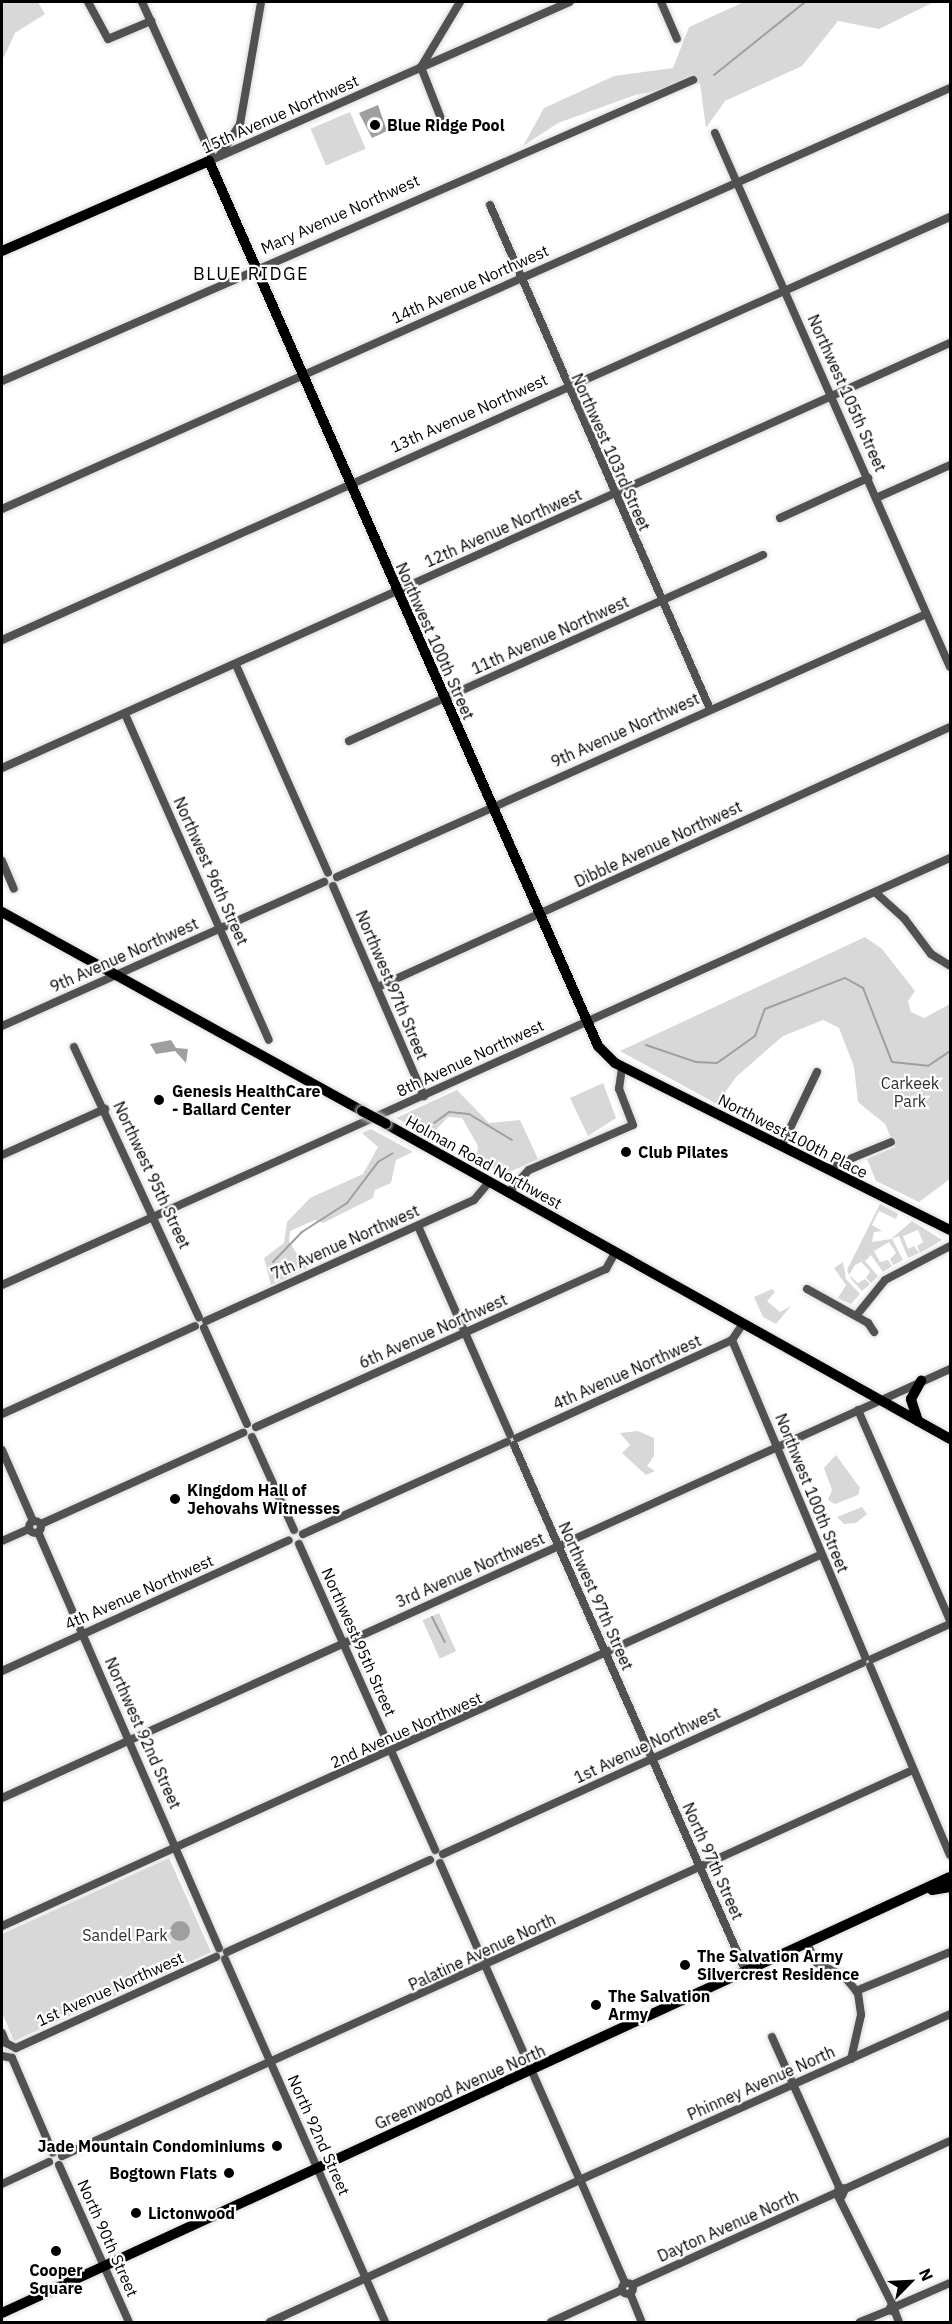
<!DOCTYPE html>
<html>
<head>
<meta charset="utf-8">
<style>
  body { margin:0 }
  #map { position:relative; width:952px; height:2324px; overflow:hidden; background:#fff; font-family:"IBM Plex Sans",sans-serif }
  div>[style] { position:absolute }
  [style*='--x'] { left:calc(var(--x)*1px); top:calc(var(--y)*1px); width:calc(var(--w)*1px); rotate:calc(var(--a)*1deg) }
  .green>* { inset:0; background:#d8d8d8; transform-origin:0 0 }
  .water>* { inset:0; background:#9f9f9f }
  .round { border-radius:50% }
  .stream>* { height:2px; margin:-1px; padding:0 1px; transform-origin:1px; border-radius:1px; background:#9f9f9f }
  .roads { filter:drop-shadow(0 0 2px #dbdbdb) drop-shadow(0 0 2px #dbdbdb) }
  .minor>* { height:8px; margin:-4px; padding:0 4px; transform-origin:4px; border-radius:4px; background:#515151 }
  .minor>.ring { margin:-4px; padding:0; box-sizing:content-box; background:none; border:8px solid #515151; border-radius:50% }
  .major>* { height:10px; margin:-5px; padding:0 5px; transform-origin:5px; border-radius:5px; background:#000 }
  .bridges { filter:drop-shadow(0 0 2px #dbdbdb) drop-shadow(0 0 2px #dbdbdb) }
  .major-bridge>* { height:10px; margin:-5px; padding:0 5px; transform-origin:5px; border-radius:5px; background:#000 }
  .dots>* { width:16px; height:16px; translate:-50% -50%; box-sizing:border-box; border:3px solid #fff; border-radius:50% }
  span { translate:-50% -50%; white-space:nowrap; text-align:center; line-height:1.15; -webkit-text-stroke:4.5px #fff; paint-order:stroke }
  .street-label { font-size:16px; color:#000 }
  .poi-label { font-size:16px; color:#000; font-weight:700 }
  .left { translate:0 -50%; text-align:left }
  .right { translate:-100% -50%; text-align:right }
  .park-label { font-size:16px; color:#2f2f2f }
  .neighbourhood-label { font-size:18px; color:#000; letter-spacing:1.5px }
  .frame { position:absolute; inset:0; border:3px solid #000; pointer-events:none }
  .north { position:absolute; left:880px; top:2252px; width:60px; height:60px; -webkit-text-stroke:4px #fff; paint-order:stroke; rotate:66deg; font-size:16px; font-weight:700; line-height:24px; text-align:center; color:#000 }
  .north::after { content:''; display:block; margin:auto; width:21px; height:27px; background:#000; clip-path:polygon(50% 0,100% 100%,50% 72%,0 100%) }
</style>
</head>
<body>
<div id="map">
  <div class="green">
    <div style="clip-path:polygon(2px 2px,38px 2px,45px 14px,15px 33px,2px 61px)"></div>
    <div style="clip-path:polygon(744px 2px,934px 2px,879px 29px,838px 21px,802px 66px,725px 101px,706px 128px,700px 83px,635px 95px,558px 123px,523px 146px,544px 108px,614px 76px,673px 68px,689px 27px)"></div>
    <div style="left:350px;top:112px;width:40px;height:43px;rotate:67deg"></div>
    <div style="clip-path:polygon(865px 937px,882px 949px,915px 991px,908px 1001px,911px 1012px,924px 1018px,950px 1004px,950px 1179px,919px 1202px,876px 1181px,867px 1159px,895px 1147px,885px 1124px,858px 1102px,854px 1067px,839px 1028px,823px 1020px,783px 1036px,736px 1077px,717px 1104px,620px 1051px)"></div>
    <div style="clip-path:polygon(603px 1083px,616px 1118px,588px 1136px,570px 1098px)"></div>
    <div style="clip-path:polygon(457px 1090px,489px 1123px,520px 1120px,538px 1159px,505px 1174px,476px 1159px,478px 1146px,462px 1118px,448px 1117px,430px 1136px,396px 1118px)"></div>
    <div style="clip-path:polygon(371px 1129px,413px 1152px,396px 1160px,391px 1183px,375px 1190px,373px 1198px,323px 1223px,315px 1220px,290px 1231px,289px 1242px,307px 1268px,271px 1285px,264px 1258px,284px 1243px,287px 1222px,310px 1198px,363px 1174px,378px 1147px,362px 1133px)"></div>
    <div style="clip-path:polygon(880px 1204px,898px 1214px,896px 1219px,879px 1211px,872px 1225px,882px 1231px,874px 1232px,872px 1242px,891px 1239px,912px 1221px,942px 1240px,920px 1253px,917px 1246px,923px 1242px,918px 1230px,903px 1236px,908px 1249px,914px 1246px,919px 1253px,908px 1258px,899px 1236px,892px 1239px,903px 1260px,893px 1265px,890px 1259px,896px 1253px,889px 1242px,874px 1251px,880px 1262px,888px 1260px,892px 1266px,883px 1272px,871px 1255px,865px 1261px,878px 1276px,871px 1283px,866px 1278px,870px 1271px,861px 1262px,855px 1265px,849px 1275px,858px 1283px,865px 1279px,870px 1284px,862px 1291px,851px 1279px,847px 1270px)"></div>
    <div style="clip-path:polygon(843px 1262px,846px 1279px,860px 1294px,851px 1304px,838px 1298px,846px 1285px,834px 1268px)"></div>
    <div style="clip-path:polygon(772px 1289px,775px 1292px,767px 1301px,780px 1312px,791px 1306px,776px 1324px,763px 1317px,754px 1297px)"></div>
    <div style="clip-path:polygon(638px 1431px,654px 1438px,654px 1456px,647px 1466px,655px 1471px,646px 1475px,622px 1453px,630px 1445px,620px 1433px)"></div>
    <div style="clip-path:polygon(836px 1455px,860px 1488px,858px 1495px,835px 1504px,828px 1500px,832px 1490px,824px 1468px)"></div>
    <div style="clip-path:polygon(862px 1507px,867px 1514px,856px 1523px,844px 1524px,837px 1517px)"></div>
    <div style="left:439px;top:1613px;width:42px;height:18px;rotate:66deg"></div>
    <div style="clip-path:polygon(169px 1858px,211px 1952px,14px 2041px,2px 2013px,2px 1934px)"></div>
  </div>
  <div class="water">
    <div style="clip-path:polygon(378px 105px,387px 131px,372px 138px,359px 113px)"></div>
    <div style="clip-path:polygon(171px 1040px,176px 1048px,188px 1049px,186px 1063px,175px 1051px,156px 1054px,150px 1044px)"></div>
    <div class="round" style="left:170px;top:1921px;width:20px;height:20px"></div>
  </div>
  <div class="stream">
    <div style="--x:714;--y:75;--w:117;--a:-38.7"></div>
    <div style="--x:646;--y:1045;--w:53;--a:18.8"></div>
    <div style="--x:696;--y:1062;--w:21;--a:3"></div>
    <div style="--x:717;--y:1063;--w:47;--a:-35.4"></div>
    <div style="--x:755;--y:1036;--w:29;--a:-70"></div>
    <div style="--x:765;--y:1009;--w:86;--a:-21.2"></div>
    <div style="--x:845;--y:978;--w:21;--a:29"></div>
    <div style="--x:863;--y:988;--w:79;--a:68.6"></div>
    <div style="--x:892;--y:1062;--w:36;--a:6"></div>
    <div style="--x:928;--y:1066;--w:27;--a:-34"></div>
    <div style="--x:434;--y:1123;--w:19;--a:-36"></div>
    <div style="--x:449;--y:1112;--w:20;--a:6"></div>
    <div style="--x:469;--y:1114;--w:50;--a:31.2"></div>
    <div style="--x:273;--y:1262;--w:42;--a:-46"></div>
    <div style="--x:302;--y:1232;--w:54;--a:-32.8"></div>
    <div style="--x:347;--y:1203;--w:51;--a:-52.9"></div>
    <div style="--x:378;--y:1162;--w:17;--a:-31"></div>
    <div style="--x:432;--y:1617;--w:28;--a:63"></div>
  </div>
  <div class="roads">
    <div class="minor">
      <div style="--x:88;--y:2;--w:42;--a:61.6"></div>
      <div style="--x:108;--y:39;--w:47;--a:-22.7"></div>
      <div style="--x:142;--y:2;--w:172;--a:65.7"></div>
      <div style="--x:661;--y:2;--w:40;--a:66.6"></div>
      <div style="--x:442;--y:121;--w:58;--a:-111.3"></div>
      <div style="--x:421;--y:67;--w:76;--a:-59"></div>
      <div style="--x:715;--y:133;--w:583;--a:66.25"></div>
      <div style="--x:220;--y:155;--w:37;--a:-57"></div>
      <div style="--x:240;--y:124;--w:124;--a:-80.2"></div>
      <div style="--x:209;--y:161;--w:394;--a:-23.8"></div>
      <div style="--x:490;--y:205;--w:550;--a:66.42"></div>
      <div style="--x:2;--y:381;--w:754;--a:-23.54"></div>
      <div style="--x:876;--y:498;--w:81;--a:-24"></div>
      <div style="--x:2;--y:509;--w:1037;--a:-23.95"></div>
      <div style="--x:780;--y:518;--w:97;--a:-24.4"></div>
      <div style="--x:2;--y:640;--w:1038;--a:-24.05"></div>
      <div style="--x:236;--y:665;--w:227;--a:66.1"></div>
      <div style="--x:125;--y:714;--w:356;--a:66.2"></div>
      <div style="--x:349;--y:741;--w:454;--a:-24.2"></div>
      <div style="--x:2;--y:768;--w:1039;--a:-24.15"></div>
      <div style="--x:2;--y:861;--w:30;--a:67"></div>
      <div style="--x:337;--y:877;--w:645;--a:-24.06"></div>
      <div style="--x:333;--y:886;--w:229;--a:66.6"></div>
      <div style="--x:876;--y:893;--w:38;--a:42"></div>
      <div style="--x:904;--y:918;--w:45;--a:53.1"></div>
      <div style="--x:931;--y:954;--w:22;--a:32"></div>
      <div style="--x:378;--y:987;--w:628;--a:-24.44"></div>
      <div style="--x:2;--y:1026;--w:353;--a:-24.1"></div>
      <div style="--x:74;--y:1047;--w:298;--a:65.2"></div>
      <div style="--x:782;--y:1145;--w:81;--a:-64.4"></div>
      <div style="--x:2;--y:1155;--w:113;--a:-24.1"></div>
      <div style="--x:828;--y:1168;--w:68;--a:-22.4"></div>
      <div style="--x:508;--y:1193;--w:31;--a:-48"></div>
      <div style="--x:529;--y:1170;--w:113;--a:-23.4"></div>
      <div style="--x:633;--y:1125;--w:39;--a:-111"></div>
      <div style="--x:619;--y:1089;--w:22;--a:-82"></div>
      <div style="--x:418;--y:1226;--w:228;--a:66.2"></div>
      <div style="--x:2;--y:1285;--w:1040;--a:-24.25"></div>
      <div style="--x:807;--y:1289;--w:70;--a:29.1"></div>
      <div style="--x:868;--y:1323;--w:11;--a:56"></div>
      <div style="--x:856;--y:1316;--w:46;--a:-51.1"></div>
      <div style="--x:885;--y:1280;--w:73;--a:-27.6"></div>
      <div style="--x:206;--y:1321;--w:294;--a:-24.3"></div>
      <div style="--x:474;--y:1200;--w:23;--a:-50"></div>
      <div style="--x:204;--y:1328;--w:105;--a:65.9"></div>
      <div style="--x:732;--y:1340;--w:344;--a:67.2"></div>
      <div style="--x:858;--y:1410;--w:230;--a:66.4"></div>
      <div style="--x:2;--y:1414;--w:212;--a:-24.5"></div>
      <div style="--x:256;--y:1427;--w:384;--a:-24.3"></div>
      <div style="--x:606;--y:1269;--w:18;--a:-61"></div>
      <div style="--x:252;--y:1437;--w:102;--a:65.7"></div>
      <div style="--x:517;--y:1438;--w:236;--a:-24.5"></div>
      <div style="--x:732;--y:1340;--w:18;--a:-56"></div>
      <div style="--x:514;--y:1445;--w:578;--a:66.23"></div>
      <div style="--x:2;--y:1450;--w:77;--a:66.4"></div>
      <div class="ring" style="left:29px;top:1521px;width:4px;height:4px"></div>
      <div style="--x:41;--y:1524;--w:222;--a:-24.3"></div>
      <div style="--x:38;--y:1532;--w:454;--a:66.5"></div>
      <div style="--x:303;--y:1534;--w:224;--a:-24.3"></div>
      <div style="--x:2;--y:1541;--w:30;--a:-24"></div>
      <div style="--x:299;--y:1544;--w:335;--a:66"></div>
      <div style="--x:872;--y:1659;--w:85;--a:-24.2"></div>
      <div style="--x:870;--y:1666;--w:205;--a:67.1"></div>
      <div style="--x:2;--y:1671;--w:315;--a:-24.5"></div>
      <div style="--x:2;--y:1798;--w:1041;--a:-24.35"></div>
      <div style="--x:443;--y:1854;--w:461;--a:-24.5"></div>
      <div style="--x:440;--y:1863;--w:342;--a:66.2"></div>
      <div style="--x:2;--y:1926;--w:898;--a:-24.4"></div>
      <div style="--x:808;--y:1946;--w:19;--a:62"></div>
      <div style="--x:817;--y:1963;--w:30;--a:26"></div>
      <div style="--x:844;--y:1976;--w:22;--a:51"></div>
      <div style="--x:858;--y:1993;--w:22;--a:82"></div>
      <div style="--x:861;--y:2015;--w:45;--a:102.8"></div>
      <div style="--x:227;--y:1952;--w:223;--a:-24.4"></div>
      <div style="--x:225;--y:1959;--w:397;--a:66.2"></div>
      <div style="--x:856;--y:1991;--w:102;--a:-22.5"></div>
      <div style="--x:2;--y:2033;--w:11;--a:68"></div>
      <div style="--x:772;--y:2037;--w:164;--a:65.9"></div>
      <div style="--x:6;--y:2043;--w:11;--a:27"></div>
      <div style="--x:16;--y:2048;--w:220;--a:-24.5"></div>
      <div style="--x:2;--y:2056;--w:10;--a:11"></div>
      <div style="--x:12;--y:2058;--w:103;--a:66.7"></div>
      <div style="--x:62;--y:2156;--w:934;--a:-24.4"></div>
      <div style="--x:59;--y:2165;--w:172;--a:66"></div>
      <div style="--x:584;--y:2178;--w:401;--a:-24.1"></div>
      <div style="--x:2;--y:2184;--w:52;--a:-25.1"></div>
      <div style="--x:582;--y:2184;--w:108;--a:66.5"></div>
      <div style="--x:845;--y:2189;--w:115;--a:-24.6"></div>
      <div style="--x:842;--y:2196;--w:8;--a:-67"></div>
      <div style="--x:845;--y:2189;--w:6;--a:-162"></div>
      <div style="--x:839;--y:2187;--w:7;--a:106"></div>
      <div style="--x:837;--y:2194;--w:123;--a:63.4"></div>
      <div class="ring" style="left:621.5px;top:2282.5px;width:3px;height:3px"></div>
      <div style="--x:632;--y:2285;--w:224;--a:-24.3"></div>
      <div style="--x:630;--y:2293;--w:31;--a:68"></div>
      <div style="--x:897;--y:2306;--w:58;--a:-23.5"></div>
      <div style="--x:895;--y:2312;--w:6;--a:-162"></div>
      <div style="--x:889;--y:2310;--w:7;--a:-63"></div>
      <div style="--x:892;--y:2304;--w:19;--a:69"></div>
      <div style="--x:270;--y:2322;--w:337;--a:-24.6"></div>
      <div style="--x:551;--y:2322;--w:78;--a:-24.3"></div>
      <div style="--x:860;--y:2322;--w:31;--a:-22"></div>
    </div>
    <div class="major">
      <div style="--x:2;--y:251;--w:226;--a:-23.5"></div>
      <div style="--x:209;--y:161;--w:967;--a:66.27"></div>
      <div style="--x:598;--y:1046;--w:24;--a:45"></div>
      <div style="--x:615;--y:1063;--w:374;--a:26.5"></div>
      <div style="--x:2;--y:912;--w:411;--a:28.9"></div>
      <div style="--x:386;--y:1124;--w:646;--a:29.18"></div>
      <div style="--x:918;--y:1421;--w:23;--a:-108"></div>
      <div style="--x:911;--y:1399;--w:21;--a:-61"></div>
      <div style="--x:932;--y:1890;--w:18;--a:-9"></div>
      <div style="--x:2;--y:2313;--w:1043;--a:-24.7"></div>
    </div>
  </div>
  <div class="bridges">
    <div class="major-bridge">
      <div style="--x:362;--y:1111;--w:27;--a:28"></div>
    </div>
  </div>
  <div class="dots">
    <div style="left:375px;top:125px;background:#000"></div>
    <div style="left:159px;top:1100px;background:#000"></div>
    <div style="left:626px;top:1152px;background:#000"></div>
    <div style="left:175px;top:1499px;background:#000"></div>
    <div style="left:685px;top:1965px;background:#000"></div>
    <div style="left:596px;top:2005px;background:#000"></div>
    <div style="left:277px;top:2146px;background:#000"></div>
    <div style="left:229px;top:2173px;background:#000"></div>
    <div style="left:136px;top:2213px;background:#000"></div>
    <div style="left:56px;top:2251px;background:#000"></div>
  </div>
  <div class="street-label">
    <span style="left:280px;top:114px;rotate:-24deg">15th Avenue Northwest</span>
    <span style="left:340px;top:214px;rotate:-24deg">Mary Avenue Northwest</span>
    <span style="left:470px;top:284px;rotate:-24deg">14th Avenue Northwest</span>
    <span style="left:847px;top:393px;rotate:66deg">Northwest 105th Street</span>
    <span style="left:469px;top:413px;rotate:-24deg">13th Avenue Northwest</span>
    <span style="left:611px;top:452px;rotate:66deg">Northwest 103rd Street</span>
    <span style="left:503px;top:528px;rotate:-24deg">12th Avenue Northwest</span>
    <span style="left:550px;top:635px;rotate:-24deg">11th Avenue Northwest</span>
    <span style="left:435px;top:641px;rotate:66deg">Northwest 100th Street</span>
    <span style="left:625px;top:730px;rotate:-24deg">9th Avenue Northwest</span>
    <span style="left:658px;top:844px;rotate:-25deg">Dibble Avenue Northwest</span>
    <span style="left:211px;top:871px;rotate:66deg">Northwest 96th Street</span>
    <span style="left:124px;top:955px;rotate:-24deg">9th Avenue Northwest</span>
    <span style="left:392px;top:985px;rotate:67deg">Northwest 97th Street</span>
    <span style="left:470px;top:1058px;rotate:-25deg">8th Avenue Northwest</span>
    <span style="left:793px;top:1136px;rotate:27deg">Northwest 100th Place</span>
    <span style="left:484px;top:1162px;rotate:29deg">Holman Road Northwest</span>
    <span style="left:152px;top:1175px;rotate:65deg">Northwest 95th Street</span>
    <span style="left:345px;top:1242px;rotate:-24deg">7th Avenue Northwest</span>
    <span style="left:433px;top:1331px;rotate:-24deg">6th Avenue Northwest</span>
    <span style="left:627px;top:1372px;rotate:-24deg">4th Avenue Northwest</span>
    <span style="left:812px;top:1493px;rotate:68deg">Northwest 100th Street</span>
    <span style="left:470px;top:1570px;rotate:-24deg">3rd Avenue Northwest</span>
    <span style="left:139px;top:1592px;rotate:-24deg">4th Avenue Northwest</span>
    <span style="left:596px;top:1596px;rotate:66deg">Northwest 97th Street</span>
    <span style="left:359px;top:1642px;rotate:66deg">Northwest 95th Street</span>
    <span style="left:406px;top:1730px;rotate:-24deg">2nd Avenue Northwest</span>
    <span style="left:143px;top:1733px;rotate:66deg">Northwest 92nd Street</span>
    <span style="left:647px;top:1745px;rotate:-25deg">1st Avenue Northwest</span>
    <span style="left:713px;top:1861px;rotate:66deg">North 97th Street</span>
    <span style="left:482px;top:1952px;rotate:-25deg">Palatine Avenue North</span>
    <span style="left:110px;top:1989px;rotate:-24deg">1st Avenue Northwest</span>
    <span style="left:761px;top:2083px;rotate:-24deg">Phinney Avenue North</span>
    <span style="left:460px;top:2087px;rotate:-24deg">Greenwood Avenue North</span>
    <span style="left:319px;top:2135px;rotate:66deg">North 92nd Street</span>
    <span style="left:728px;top:2226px;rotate:-24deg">Dayton Avenue North</span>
    <span style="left:108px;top:2238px;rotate:66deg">North 90th Street</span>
  </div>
  <div class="poi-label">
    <span class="left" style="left:387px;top:125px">Blue Ridge Pool</span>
    <span class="left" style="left:172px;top:1100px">Genesis HealthCare<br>- Ballard Center</span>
    <span class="left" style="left:638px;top:1152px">Club Pilates</span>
    <span class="left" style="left:187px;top:1499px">Kingdom Hall of<br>Jehovahs Witnesses</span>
    <span class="left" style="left:697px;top:1965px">The Salvation Army<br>Silvercrest Residence</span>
    <span class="left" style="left:608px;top:2005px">The Salvation<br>Army</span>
    <span class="right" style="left:265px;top:2146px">Jade Mountain Condominiums</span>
    <span class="right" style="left:217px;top:2173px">Bogtown Flats</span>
    <span class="left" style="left:148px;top:2213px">Lictonwood</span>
    <span style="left:56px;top:2279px">Cooper<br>Square</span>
  </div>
  <div class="park-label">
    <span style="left:910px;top:1092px">Carkeek<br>Park</span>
    <span style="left:125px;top:1935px">Sandel Park</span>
  </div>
  <div class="neighbourhood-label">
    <span style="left:251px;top:274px">BLUE RIDGE</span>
  </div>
  <div class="frame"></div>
  <div class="north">N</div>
</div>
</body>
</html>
